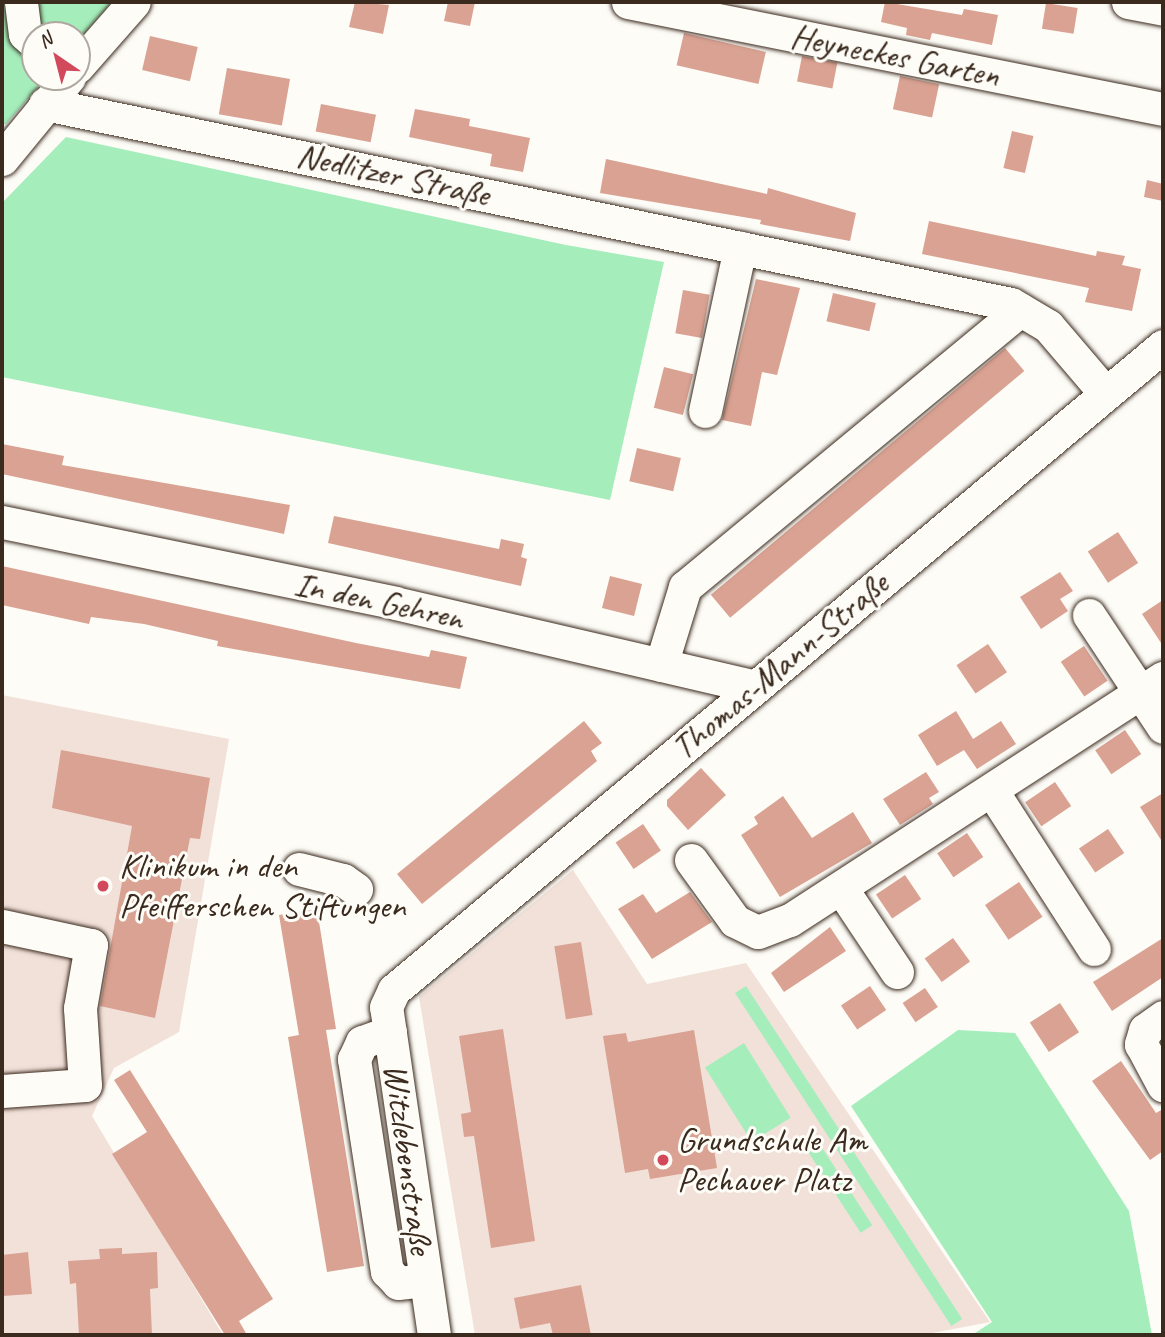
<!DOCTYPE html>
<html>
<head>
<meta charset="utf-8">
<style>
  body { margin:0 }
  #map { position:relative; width:1165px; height:1337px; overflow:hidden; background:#fdfcf7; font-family:Caveat,sans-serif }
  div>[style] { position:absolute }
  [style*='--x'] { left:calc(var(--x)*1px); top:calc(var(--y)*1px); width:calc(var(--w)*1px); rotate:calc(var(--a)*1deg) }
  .built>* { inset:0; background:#f2e1d9 }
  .green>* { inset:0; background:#a5eebc; transform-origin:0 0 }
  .building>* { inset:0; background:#d9a292; transform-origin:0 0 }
  .roads { filter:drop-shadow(0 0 2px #3b2a1e) drop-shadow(0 0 2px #3b2a1e) }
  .minor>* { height:33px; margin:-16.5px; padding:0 16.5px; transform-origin:16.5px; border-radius:16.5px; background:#fdfcf7 }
  .dots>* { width:19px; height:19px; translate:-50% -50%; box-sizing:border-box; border:4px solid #fdfcf7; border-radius:50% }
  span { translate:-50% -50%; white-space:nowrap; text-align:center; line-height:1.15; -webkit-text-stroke:6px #fdfcf7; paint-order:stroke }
  .street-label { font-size:35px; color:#3b2a1e }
  .poi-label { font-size:35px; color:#3b2a1e }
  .left { translate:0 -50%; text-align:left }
  .frame { position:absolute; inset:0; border:4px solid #3b2a1e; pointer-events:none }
  .north { position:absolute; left:21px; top:21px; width:70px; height:70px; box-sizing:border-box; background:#fdfcf7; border:2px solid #afa8a0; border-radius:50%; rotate:325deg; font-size:19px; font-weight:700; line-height:28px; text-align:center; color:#3b2a1e }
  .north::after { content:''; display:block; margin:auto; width:24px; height:32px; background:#d1495b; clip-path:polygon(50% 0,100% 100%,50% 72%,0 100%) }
</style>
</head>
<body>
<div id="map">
  <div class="built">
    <div style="clip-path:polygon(2px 695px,229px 739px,179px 1032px,114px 1068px,92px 1116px,223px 1335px,2px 1335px)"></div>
    <div style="clip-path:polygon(573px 870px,647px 984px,746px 963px,990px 1322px,922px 1335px,475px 1335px,419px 997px)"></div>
  </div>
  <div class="green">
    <div style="clip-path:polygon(2px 2px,112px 2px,77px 42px,77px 35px,35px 35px,35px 77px,47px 77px,6px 124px,2px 124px)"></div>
    <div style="clip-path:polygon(66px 137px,566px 245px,664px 262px,610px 500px,2px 377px,2px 203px)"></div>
    <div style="left:746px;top:986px;width:397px;height:13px;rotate:57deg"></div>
    <div style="clip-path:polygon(958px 1030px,1015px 1033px,1129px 1211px,1152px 1335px,975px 1333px,992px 1322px,851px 1106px)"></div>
    <div style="left:744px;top:1043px;width:88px;height:46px;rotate:58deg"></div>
    <div style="left:819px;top:1143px;width:98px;height:14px;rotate:57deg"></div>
  </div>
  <div class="building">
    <div style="clip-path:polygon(355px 2px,389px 5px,383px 34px,349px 27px)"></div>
    <div style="clip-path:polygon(448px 2px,475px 2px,470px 26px,444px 21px)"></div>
    <div style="clip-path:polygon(885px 2px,962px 15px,964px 9px,998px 15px,992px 45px,932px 33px,930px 40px,906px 35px,907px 28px,881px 22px)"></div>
    <div style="left:1046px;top:3px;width:32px;height:26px;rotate:9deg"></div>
    <div style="left:684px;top:33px;width:84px;height:33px;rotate:13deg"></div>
    <div style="left:150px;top:36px;width:49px;height:35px;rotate:13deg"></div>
    <div style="left:802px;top:56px;width:36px;height:26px;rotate:11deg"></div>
    <div style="left:227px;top:68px;width:64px;height:47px;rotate:10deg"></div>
    <div style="left:900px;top:76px;width:40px;height:34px;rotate:12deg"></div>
    <div style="left:321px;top:104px;width:56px;height:28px;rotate:11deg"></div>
    <div style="clip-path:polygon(415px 109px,470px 119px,469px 126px,530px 138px,523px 172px,490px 166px,492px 154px,409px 137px)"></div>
    <div style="left:1012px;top:131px;width:22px;height:38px;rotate:13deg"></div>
    <div style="clip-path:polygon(606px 159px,767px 194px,768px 188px,856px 213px,850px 241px,760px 224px,761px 220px,600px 193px)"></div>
    <div style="clip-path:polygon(1147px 180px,1163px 184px,1163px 201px,1144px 197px)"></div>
    <div style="clip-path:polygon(929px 221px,1096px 256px,1097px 251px,1125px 256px,1122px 265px,1141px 269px,1132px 311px,1085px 302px,1089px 288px,922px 254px)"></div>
    <div style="clip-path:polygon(756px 279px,800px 288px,777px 375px,762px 372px,751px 426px,722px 420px)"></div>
    <div style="left:683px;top:290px;width:27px;height:44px;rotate:10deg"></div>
    <div style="left:833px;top:293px;width:44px;height:29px;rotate:13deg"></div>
    <div style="left:1005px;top:348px;width:30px;height:384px;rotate:50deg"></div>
    <div style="left:664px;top:367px;width:30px;height:42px;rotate:14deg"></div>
    <div style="clip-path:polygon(2px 444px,64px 456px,62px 465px,290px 505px,284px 534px,2px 474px)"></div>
    <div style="left:637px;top:448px;width:45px;height:34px;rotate:13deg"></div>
    <div style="clip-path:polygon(334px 516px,499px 549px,501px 539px,524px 544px,521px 557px,527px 559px,521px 586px,328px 543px)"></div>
    <div style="left:1118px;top:532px;width:37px;height:36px;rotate:57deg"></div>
    <div style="clip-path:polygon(2px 566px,356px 643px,429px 657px,431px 650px,467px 657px,460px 689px,217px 646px,218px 641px,144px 624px,91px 617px,89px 624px,2px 605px)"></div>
    <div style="clip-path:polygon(1060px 572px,1073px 591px,1060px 599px,1068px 611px,1041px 629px,1020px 597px)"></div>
    <div style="left:610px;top:576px;width:33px;height:33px;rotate:14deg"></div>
    <div style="clip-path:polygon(1163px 600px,1163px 646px,1142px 614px)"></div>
    <div style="left:988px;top:644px;width:34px;height:38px;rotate:56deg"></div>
    <div style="left:1084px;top:646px;width:42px;height:28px;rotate:56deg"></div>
    <div style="clip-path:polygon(956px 711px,973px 739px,1001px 721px,1016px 744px,977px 769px,964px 750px,937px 766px,918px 735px)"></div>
    <div style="clip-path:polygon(584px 721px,602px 743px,591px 751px,597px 761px,422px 904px,397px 874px)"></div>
    <div style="left:1125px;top:730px;width:29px;height:36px;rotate:56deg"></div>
    <div style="clip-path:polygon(61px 750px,210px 778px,200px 839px,190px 838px,155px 1018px,100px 1006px,132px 826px,52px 808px)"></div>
    <div style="clip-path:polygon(701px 768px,726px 795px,688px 830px,667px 806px,667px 800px)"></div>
    <div style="clip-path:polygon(926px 772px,939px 792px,929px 798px,933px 804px,900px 825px,883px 799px)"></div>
    <div style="left:1055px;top:782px;width:29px;height:36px;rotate:56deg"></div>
    <div style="clip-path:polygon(1163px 793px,1163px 843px,1140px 807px)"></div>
    <div style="clip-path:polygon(783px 796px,812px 838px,853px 812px,872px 843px,780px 897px,741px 835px,758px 824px,754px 817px)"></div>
    <div style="left:643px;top:824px;width:32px;height:33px;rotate:56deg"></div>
    <div style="left:1108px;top:829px;width:29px;height:35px;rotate:56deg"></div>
    <div style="left:967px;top:833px;width:29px;height:36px;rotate:56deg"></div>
    <div style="left:905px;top:875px;width:29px;height:35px;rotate:56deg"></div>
    <div style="left:1019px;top:882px;width:42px;height:41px;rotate:56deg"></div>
    <div style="clip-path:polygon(690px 892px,712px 922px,652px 959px,618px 909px,643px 894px,656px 913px)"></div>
    <div style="clip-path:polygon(317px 909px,336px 1029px,326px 1030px,364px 1266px,327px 1272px,288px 1037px,299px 1035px,279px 915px)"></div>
    <div style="clip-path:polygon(830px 927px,846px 951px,784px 992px,771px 973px)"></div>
    <div style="left:953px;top:938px;width:29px;height:35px;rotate:54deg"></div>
    <div style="clip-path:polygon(1163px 938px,1163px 977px,1112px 1011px,1093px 982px)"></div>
    <div style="left:581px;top:942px;width:74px;height:27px;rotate:81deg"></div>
    <div style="left:870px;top:986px;width:29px;height:35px;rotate:56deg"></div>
    <div style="left:925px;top:988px;width:23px;height:27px;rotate:56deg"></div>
    <div style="left:1060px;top:1003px;width:35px;height:36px;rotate:57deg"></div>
    <div style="clip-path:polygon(503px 1029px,535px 1241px,491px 1248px,474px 1136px,464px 1137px,461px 1114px,471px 1112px,459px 1036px)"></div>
    <div style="clip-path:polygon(694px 1030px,717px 1168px,650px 1179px,648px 1169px,625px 1173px,603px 1036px,626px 1033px,628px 1042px)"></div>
    <div style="clip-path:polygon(1121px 1061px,1156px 1113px,1163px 1109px,1163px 1151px,1150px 1160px,1092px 1081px)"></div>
    <div style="clip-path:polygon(130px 1070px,273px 1299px,239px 1321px,247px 1335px,225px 1335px,112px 1154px,147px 1132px,114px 1080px)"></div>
    <div style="clip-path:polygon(122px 1248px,122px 1254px,157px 1252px,158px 1288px,150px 1289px,152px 1335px,79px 1335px,76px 1283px,70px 1284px,68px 1261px,100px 1259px,99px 1249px)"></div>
    <div style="clip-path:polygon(28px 1252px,32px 1294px,2px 1296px,2px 1255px)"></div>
    <div style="clip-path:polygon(581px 1285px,591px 1335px,553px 1335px,550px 1323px,520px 1329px,514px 1298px)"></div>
  </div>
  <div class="roads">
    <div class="minor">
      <div style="--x:21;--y:2;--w:32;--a:83"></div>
      <div style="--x:25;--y:34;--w:13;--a:42"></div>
      <div style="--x:628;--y:2;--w:546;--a:11.31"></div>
      <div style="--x:1128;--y:2;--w:36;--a:11"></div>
      <div style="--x:77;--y:67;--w:86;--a:-48.8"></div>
      <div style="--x:45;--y:104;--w:986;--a:11.7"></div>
      <div style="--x:1011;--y:304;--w:43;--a:30.7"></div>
      <div style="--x:1048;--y:326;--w:89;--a:49.5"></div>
      <div style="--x:2;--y:159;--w:106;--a:-50.7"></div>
      <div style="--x:705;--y:411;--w:167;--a:-77.9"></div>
      <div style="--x:2;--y:522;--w:401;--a:11.6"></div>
      <div style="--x:395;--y:603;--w:370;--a:13.1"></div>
      <div style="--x:1089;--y:615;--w:134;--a:56.5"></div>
      <div style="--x:661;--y:665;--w:82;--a:-72.9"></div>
      <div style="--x:685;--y:587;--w:435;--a:-39.6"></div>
      <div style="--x:992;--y:791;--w:188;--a:57.2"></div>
      <div style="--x:691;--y:860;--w:75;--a:54.2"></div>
      <div style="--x:735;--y:921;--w:25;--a:26"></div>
      <div style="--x:758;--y:932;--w:34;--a:-21"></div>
      <div style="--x:790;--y:920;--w:445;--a:-33"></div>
      <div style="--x:299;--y:869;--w:45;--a:14"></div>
      <div style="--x:343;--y:880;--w:16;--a:35"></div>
      <div style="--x:841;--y:888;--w:101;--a:56.3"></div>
      <div style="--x:2;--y:926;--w:91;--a:12.1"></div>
      <div style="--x:91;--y:945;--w:64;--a:99.9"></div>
      <div style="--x:80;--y:1008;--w:77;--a:86.3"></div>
      <div style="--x:85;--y:1085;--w:83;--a:175.9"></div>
      <div style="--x:1163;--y:1017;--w:22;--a:144"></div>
      <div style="--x:1145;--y:1030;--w:15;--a:106"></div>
      <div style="--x:1141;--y:1044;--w:47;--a:61.8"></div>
      <div style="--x:390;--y:1032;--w:30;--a:160"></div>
      <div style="--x:362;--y:1042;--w:19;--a:115"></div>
      <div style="--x:354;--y:1059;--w:215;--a:81.2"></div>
      <div style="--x:387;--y:1271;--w:16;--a:47"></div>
      <div style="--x:398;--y:1283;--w:27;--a:-6"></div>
      <div style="--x:434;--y:1335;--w:331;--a:-98.3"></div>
      <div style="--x:386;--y:1007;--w:19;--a:-65"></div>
      <div style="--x:394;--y:990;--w:1003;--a:-39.94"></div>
    </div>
  </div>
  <div class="dots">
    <div style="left:103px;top:886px;background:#d1495b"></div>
    <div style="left:663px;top:1160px;background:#d1495b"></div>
  </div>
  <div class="street-label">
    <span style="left:895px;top:56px;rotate:11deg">Heyneckes Garten</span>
    <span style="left:393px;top:175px;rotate:12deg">Nedlitzer Straße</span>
    <span style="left:379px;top:601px;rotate:12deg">In den Gehren</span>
    <span style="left:780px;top:666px;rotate:-40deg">Thomas-Mann-Straße</span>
    <span style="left:408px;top:1159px;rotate:82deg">Witzlebenstraße</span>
  </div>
  <div class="poi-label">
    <span class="left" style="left:119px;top:886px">Klinikum in den<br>Pfeifferschen Stiftungen</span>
    <span class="left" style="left:677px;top:1160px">Grundschule Am<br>Pechauer Platz</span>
  </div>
  <div class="frame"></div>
  <div class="north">N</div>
</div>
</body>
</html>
